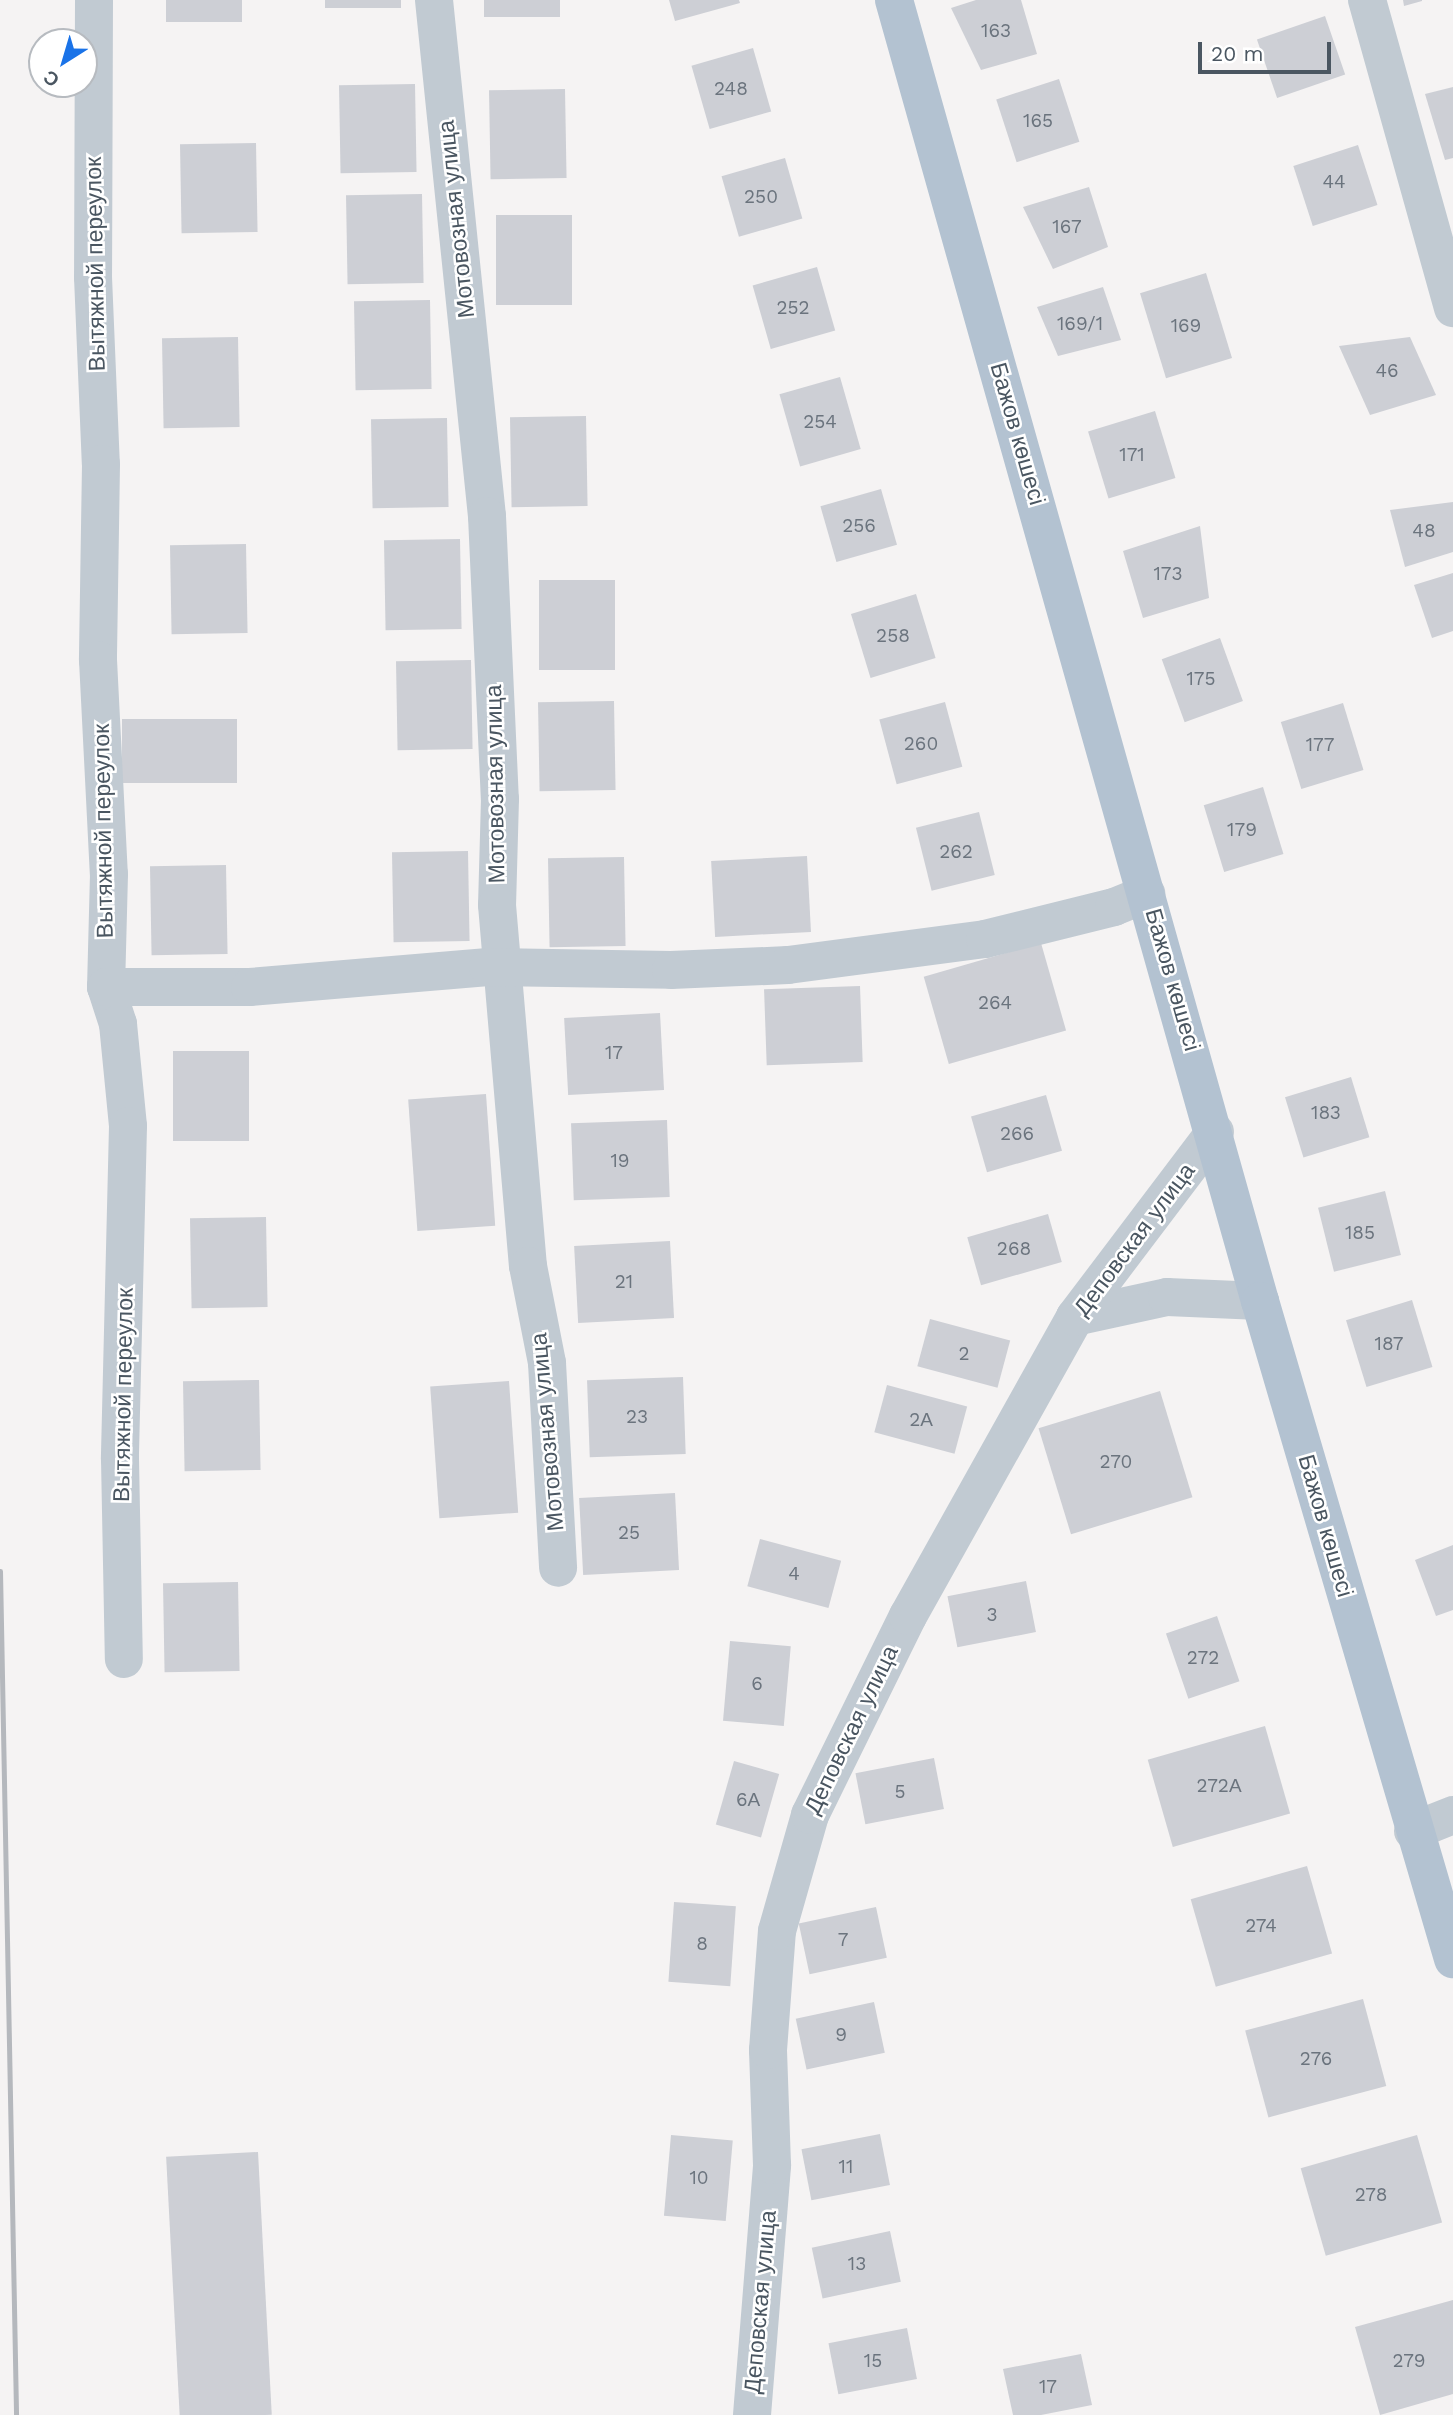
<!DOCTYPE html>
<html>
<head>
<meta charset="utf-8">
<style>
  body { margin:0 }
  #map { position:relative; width:1453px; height:2415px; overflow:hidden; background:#f5f3f3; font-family:"Work Sans",sans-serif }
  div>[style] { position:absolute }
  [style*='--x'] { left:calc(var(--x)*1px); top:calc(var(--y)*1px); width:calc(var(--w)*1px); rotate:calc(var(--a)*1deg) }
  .building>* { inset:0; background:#cdcfd5; transform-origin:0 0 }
  .minor>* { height:38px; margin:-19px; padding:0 19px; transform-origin:19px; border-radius:19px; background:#c1cad2 }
  .major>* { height:38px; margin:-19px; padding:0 19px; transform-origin:19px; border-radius:19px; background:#b3c2d1 }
  .rail>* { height:5px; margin:-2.5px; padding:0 2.5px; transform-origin:2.5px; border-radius:2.5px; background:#b5b8bd }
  span { translate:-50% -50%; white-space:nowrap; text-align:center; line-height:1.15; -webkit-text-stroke:5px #fff; paint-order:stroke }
  .number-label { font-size:19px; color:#6b747e }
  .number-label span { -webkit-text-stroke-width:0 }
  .street-label { font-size:23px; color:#4a5661 }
  .north { position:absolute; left:28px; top:28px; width:70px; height:70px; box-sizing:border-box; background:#fff; border:2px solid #b7bbc0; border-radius:50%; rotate:217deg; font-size:19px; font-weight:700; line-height:28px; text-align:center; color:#4a5661 }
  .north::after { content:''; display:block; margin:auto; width:24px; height:32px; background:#1a73e8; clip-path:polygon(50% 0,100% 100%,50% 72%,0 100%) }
  .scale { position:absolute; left:1198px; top:42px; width:133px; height:32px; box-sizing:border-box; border:4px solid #4a5661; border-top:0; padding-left:9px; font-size:21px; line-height:24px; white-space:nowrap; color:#4a5661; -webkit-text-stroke:5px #fff; paint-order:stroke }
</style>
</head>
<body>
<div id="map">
  <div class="building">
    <div style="left:166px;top:0;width:76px;height:22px"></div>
    <div style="left:325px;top:0;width:76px;height:8px"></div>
    <div style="left:484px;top:0;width:76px;height:17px"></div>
    <div style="clip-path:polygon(669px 0,739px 0,740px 3px,675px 21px)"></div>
    <div style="clip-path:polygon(976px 0,1021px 0,1037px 54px,981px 70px,951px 8px)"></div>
    <div style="clip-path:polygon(1403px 0,1422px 0,1422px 1px,1404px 6px)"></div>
    <div style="left:1325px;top:16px;width:62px;height:72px;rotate:71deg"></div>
    <div style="left:753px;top:48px;width:66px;height:64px;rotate:74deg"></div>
    <div style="left:1059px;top:79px;width:66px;height:66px;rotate:72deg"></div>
    <div style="left:415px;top:84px;width:88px;height:76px;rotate:89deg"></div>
    <div style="clip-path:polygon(1453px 87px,1453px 158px,1445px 160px,1425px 94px)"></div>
    <div style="left:565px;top:89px;width:89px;height:76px;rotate:89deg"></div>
    <div style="left:256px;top:143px;width:89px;height:76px;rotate:89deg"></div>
    <div style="left:1358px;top:145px;width:63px;height:68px;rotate:72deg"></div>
    <div style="left:785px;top:158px;width:63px;height:66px;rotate:74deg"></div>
    <div style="clip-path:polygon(1089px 187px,1108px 247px,1053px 269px,1023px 207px)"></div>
    <div style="left:422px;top:194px;width:89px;height:76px;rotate:89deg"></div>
    <div style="left:496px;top:215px;width:76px;height:90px"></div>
    <div style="left:817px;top:267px;width:66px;height:67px;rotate:74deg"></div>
    <div style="left:1206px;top:273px;width:89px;height:69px;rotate:73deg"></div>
    <div style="clip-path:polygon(1103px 287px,1121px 340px,1058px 356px,1037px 307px)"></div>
    <div style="left:430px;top:300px;width:89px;height:76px;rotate:89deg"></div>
    <div style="left:238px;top:337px;width:90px;height:76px;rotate:89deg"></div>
    <div style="clip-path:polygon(1410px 337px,1436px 395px,1370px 415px,1339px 346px)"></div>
    <div style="left:840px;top:377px;width:75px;height:63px;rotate:74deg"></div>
    <div style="left:1155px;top:411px;width:70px;height:70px;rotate:73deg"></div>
    <div style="left:586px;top:416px;width:90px;height:76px;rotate:89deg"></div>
    <div style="left:447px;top:418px;width:89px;height:76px;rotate:89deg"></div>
    <div style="left:881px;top:489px;width:58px;height:63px;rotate:74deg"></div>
    <div style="clip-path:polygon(1453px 502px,1453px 552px,1405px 567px,1390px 510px)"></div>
    <div style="clip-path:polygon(1200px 526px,1209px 598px,1143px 618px,1123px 551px)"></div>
    <div style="left:460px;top:539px;width:90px;height:76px;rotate:89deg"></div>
    <div style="left:246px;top:544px;width:89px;height:76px;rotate:89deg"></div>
    <div style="clip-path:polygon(1453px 573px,1453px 631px,1432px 638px,1414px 585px)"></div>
    <div style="left:539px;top:580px;width:76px;height:90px"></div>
    <div style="left:916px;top:594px;width:67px;height:68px;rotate:73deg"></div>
    <div style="left:1220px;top:638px;width:67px;height:62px;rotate:70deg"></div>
    <div style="left:471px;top:660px;width:89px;height:75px;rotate:89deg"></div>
    <div style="left:614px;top:701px;width:89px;height:76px;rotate:89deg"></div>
    <div style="left:945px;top:702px;width:67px;height:68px;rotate:75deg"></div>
    <div style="left:1343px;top:703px;width:70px;height:65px;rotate:73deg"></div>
    <div style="left:237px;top:719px;width:64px;height:115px;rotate:90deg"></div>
    <div style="left:1263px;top:787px;width:70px;height:62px;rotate:73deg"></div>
    <div style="left:979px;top:812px;width:65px;height:65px;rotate:76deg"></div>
    <div style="left:468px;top:851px;width:90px;height:76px;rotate:89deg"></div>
    <div style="left:807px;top:856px;width:76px;height:96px;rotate:87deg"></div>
    <div style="left:624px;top:857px;width:89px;height:76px;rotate:89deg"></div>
    <div style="left:226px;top:865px;width:89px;height:76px;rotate:89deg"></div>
    <div style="left:1041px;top:943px;width:91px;height:122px;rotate:74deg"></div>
    <div style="left:860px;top:986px;width:76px;height:96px;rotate:88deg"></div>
    <div style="left:660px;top:1013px;width:77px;height:96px;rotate:87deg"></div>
    <div style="left:173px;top:1051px;width:76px;height:90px"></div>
    <div style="left:1351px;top:1077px;width:63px;height:69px;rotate:73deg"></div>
    <div style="left:486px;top:1094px;width:132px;height:78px;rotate:86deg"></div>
    <div style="left:1046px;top:1095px;width:58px;height:78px;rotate:74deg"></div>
    <div style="left:667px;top:1120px;width:77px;height:96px;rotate:88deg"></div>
    <div style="left:1385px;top:1191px;width:66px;height:69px;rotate:76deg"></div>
    <div style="left:1048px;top:1214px;width:50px;height:84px;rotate:74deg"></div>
    <div style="left:266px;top:1217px;width:90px;height:76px;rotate:89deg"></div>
    <div style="left:670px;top:1241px;width:77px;height:96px;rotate:87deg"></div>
    <div style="left:1412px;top:1300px;width:70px;height:69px;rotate:73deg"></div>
    <div style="left:930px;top:1319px;width:83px;height:49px;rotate:15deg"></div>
    <div style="left:683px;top:1377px;width:77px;height:96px;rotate:88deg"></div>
    <div style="left:259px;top:1380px;width:90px;height:76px;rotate:89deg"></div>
    <div style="left:509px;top:1381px;width:132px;height:79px;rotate:86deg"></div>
    <div style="left:887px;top:1385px;width:83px;height:49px;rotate:15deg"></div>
    <div style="left:1160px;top:1391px;width:111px;height:127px;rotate:73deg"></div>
    <div style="left:675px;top:1493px;width:77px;height:96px;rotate:87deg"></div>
    <div style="left:760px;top:1539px;width:84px;height:49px;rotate:15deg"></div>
    <div style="clip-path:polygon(1453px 1545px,1453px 1610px,1436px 1616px,1415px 1560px)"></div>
    <div style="left:1026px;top:1581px;width:52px;height:80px;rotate:79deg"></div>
    <div style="left:238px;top:1582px;width:89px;height:75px;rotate:89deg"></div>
    <div style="left:1217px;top:1616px;width:69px;height:54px;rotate:71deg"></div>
    <div style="left:730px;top:1641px;width:61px;height:80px;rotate:5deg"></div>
    <div style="left:1265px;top:1726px;width:91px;height:122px;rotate:74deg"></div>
    <div style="left:934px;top:1758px;width:52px;height:80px;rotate:79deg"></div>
    <div style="left:734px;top:1761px;width:47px;height:66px;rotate:16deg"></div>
    <div style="left:1307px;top:1866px;width:91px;height:121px;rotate:74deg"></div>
    <div style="left:674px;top:1902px;width:62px;height:80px;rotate:4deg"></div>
    <div style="left:876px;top:1907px;width:52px;height:79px;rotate:78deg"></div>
    <div style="left:1363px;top:1999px;width:90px;height:122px;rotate:75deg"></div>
    <div style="left:874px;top:2002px;width:52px;height:80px;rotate:78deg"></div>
    <div style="left:880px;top:2134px;width:52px;height:80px;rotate:79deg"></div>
    <div style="left:671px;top:2135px;width:62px;height:81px;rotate:5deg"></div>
    <div style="left:1417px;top:2135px;width:91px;height:121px;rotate:74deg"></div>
    <div style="left:258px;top:2152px;width:263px;height:92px;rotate:87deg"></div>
    <div style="left:890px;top:2231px;width:52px;height:80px;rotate:78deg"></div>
    <div style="clip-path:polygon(1453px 2300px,1453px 2394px,1380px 2415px,1355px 2327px)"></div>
    <div style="left:907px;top:2328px;width:52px;height:80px;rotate:79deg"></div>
    <div style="clip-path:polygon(1081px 2354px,1092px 2405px,1041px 2415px,1013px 2415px,1003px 2369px)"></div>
  </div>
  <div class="minor">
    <div style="--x:94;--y:0;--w:277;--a:90.2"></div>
    <div style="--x:93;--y:277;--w:187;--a:87.6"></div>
    <div style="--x:101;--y:464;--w:196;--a:90.9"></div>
    <div style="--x:98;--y:660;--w:214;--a:87.1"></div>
    <div style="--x:109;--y:874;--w:113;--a:91.5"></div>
    <div style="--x:106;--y:987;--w:39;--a:72"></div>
    <div style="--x:118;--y:1024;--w:102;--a:84.4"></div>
    <div style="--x:128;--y:1126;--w:333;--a:91.4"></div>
    <div style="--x:120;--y:1459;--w:200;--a:88.9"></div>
    <div style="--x:434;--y:0;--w:519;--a:84.14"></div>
    <div style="--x:487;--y:516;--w:283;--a:87.4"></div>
    <div style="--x:500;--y:799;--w:106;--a:91.6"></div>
    <div style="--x:497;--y:905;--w:362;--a:85.1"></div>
    <div style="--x:528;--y:1266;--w:99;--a:78.9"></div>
    <div style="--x:547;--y:1363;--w:205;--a:86.9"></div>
    <div style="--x:1367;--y:0;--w:320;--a:74.4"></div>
    <div style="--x:106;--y:987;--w:144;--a:0"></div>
    <div style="--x:250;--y:987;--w:239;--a:-4.8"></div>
    <div style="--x:488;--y:967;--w:183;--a:0.9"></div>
    <div style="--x:671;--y:970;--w:117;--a:-2.4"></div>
    <div style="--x:788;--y:965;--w:199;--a:-7.5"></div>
    <div style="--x:985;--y:939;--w:133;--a:-13.9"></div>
    <div style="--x:1114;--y:907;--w:35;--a:-22"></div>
    <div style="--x:1075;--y:1317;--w:94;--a:-12.3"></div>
    <div style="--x:1167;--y:1297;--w:93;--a:2.5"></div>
    <div style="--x:1413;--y:1831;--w:43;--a:-21.8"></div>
    <div style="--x:752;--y:2415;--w:251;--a:-85.4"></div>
    <div style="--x:772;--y:2165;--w:115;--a:-92"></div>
    <div style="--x:768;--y:2050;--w:119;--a:-85.7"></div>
    <div style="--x:777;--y:1931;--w:121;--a:-74.1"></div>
    <div style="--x:810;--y:1815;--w:222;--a:-63.8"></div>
    <div style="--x:908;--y:1616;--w:342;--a:-60.8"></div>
    <div style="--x:1075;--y:1317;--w:232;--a:-52.9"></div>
  </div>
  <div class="major">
    <div style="--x:894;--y:0;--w:1352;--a:74.29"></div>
    <div style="--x:1260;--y:1301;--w:686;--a:73.65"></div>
  </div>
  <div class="rail">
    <div style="--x:0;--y:1571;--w:844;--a:88.91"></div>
  </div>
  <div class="number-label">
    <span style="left:996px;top:31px">163</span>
    <span style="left:731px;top:89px">248</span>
    <span style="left:1038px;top:121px">165</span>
    <span style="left:1334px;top:182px">44</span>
    <span style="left:761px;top:197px">250</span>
    <span style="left:1067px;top:227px">167</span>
    <span style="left:793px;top:308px">252</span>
    <span style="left:1080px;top:324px">169/1</span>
    <span style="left:1186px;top:326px">169</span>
    <span style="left:1387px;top:371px">46</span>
    <span style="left:820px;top:422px">254</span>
    <span style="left:1132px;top:455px">171</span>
    <span style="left:859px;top:526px">256</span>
    <span style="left:1424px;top:531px">48</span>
    <span style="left:1168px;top:574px">173</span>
    <span style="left:893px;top:636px">258</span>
    <span style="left:1201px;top:679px">175</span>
    <span style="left:921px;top:744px">260</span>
    <span style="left:1320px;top:745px">177</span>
    <span style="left:1242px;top:830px">179</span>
    <span style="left:956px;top:852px">262</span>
    <span style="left:995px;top:1003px">264</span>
    <span style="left:614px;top:1053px">17</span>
    <span style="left:1326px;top:1113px">183</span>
    <span style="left:1017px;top:1134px">266</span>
    <span style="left:620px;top:1161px">19</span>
    <span style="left:1360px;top:1233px">185</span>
    <span style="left:1014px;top:1249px">268</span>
    <span style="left:624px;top:1282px">21</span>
    <span style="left:1389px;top:1344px">187</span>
    <span style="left:964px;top:1354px">2</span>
    <span style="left:637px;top:1417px">23</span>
    <span style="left:921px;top:1420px">2А</span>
    <span style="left:1116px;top:1462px">270</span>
    <span style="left:629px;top:1533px">25</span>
    <span style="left:794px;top:1574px">4</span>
    <span style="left:992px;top:1615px">3</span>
    <span style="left:1203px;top:1658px">272</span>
    <span style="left:757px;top:1684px">6</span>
    <span style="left:1219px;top:1786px">272А</span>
    <span style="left:900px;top:1792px">5</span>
    <span style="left:748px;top:1800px">6А</span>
    <span style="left:1261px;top:1926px">274</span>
    <span style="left:843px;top:1940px">7</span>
    <span style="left:702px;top:1944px">8</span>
    <span style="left:841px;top:2035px">9</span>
    <span style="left:1316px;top:2059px">276</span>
    <span style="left:846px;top:2167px">11</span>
    <span style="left:699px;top:2178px">10</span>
    <span style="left:1371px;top:2195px">278</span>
    <span style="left:857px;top:2264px">13</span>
    <span style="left:873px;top:2361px">15</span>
    <span style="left:1409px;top:2361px">279</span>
    <span style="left:1048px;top:2387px">17</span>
  </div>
  <div class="street-label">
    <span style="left:457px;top:219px;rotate:-96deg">Мотовозная улица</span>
    <span style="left:96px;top:264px;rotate:-91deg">Вытяжной переулок</span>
    <span style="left:1017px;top:434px;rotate:74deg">Бажов көшесі</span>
    <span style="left:496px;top:784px;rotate:-91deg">Мотовозная улица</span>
    <span style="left:104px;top:831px;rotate:-91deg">Вытяжной переулок</span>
    <span style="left:1172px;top:980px;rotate:74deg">Бажов көшесі</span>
    <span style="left:1135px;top:1240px;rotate:-53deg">Деповская улица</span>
    <span style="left:124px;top:1395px;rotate:-89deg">Вытяжной переулок</span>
    <span style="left:548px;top:1432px;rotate:-95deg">Мотовозная улица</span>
    <span style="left:1325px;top:1526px;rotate:74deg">Бажов көшесі</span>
    <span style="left:852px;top:1730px;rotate:-64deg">Деповская улица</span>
    <span style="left:761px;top:2302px;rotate:-85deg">Деповская улица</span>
  </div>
  <div class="north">С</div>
  <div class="scale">20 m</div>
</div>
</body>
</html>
